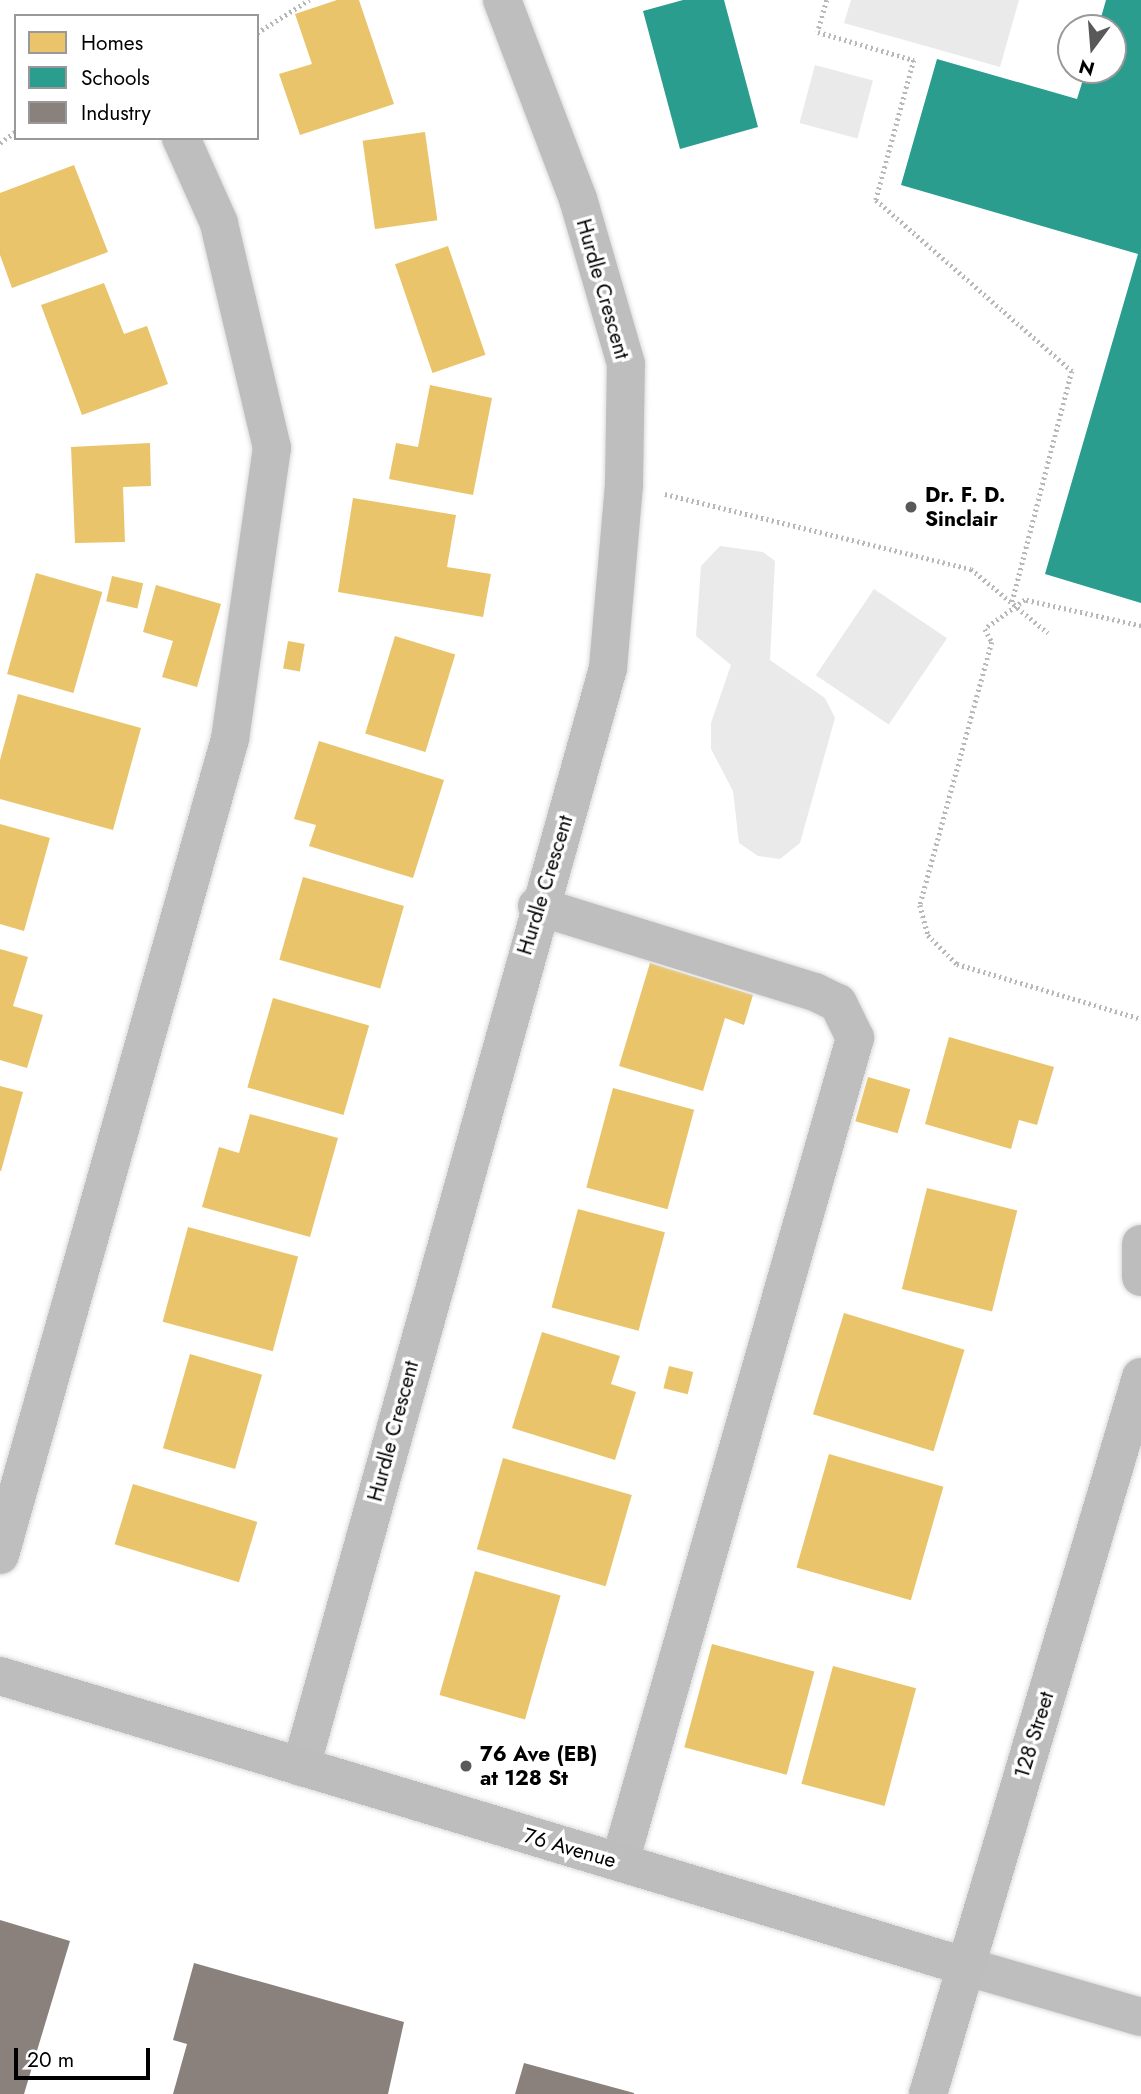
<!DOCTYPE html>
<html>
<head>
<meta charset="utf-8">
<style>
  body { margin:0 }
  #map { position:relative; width:1141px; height:2094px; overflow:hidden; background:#fff; font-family:Jost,sans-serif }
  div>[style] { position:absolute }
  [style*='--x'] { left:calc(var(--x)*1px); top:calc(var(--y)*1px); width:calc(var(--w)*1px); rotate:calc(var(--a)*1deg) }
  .green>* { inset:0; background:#eaeaea; transform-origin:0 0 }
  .homes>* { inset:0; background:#e9c46a; transform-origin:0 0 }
  .schools>* { inset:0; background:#2a9d8f }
  .industry>* { inset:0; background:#8a817c }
  .path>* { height:4.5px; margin-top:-2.25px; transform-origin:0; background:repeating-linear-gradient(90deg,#b8b8b8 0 2px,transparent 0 5.5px) }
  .roads { filter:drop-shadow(0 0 2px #dbdbdb) drop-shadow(0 0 2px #dbdbdb) }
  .minor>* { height:38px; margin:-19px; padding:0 19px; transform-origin:19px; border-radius:19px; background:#bebebe }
  .major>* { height:38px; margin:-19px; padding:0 19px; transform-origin:19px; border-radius:19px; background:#bdbdbd }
  .dots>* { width:19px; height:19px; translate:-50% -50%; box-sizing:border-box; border:4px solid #fff; border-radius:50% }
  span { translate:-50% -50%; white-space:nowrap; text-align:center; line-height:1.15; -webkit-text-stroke:7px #fff; paint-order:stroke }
  .street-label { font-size:21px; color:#000 }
  .poi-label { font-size:21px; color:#000; font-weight:700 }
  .left { translate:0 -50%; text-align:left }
  .legend { position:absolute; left:14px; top:14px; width:245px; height:126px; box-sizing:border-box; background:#fff; border:2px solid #999; margin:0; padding:9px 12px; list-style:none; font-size:21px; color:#000 }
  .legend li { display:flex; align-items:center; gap:14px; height:35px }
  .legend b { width:35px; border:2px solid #999 }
  .north { position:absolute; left:1057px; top:14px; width:70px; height:70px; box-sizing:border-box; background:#fff; border:2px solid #999; border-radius:50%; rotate:196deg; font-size:19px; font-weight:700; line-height:28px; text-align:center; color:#000 }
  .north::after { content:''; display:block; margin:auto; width:24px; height:32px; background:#595959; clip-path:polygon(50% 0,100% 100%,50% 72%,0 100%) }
  .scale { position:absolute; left:14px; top:2048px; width:136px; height:32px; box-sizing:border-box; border:4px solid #000; border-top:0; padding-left:9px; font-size:21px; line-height:24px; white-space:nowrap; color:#000; -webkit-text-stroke:5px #fff; paint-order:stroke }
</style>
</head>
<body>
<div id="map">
  <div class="green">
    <div style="clip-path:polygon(851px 0,1019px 0,1000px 67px,844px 23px)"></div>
    <div style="left:815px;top:65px;width:60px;height:60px;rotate:15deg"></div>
    <div style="clip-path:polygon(720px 546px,763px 552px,775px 561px,770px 660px,825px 698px,835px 718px,800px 843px,780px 859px,758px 856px,739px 843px,733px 791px,711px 749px,711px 723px,731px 665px,696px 636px,701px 566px)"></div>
    <div style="left:874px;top:589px;width:88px;height:104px;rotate:34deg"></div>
  </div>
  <div class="homes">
    <div style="clip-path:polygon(337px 0,359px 0,394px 104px,300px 135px,279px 74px,312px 64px,295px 14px)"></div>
    <div style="left:425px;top:132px;width:89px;height:63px;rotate:82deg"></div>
    <div style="clip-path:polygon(74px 165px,108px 252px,12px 288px,0 255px,0 193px)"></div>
    <div style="left:448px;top:246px;width:115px;height:56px;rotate:71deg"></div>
    <div style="clip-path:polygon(104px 283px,124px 334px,147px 326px,168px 384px,82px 415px,41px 305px)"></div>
    <div style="clip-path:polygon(430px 385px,492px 398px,473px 495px,389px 479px,396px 443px,418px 447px)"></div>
    <div style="clip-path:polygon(150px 443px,151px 486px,123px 487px,125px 542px,75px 543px,71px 447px)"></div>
    <div style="clip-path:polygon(353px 498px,456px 515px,447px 567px,491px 574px,483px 617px,338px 592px)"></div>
    <div style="left:36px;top:573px;width:69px;height:105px;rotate:16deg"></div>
    <div style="left:112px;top:576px;width:32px;height:26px;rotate:13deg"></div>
    <div style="clip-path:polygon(156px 585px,221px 604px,197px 687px,162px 677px,173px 641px,143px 632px)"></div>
    <div style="left:395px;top:636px;width:63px;height:102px;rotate:17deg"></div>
    <div style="left:288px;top:641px;width:17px;height:28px;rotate:10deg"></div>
    <div style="clip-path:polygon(18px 694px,141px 728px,113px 830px,0 799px,0 760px)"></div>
    <div style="clip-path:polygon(319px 741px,444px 780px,413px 878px,309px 846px,316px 825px,294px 819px)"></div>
    <div style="clip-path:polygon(0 824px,50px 838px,24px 931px,0 924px)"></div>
    <div style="left:303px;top:877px;width:105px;height:86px;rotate:16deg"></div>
    <div style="clip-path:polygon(0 949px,28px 957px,13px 1006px,43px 1015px,27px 1068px,0 1060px)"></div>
    <div style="clip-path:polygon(650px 963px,753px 995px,744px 1025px,725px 1018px,703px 1091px,619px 1066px)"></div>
    <div style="left:273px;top:998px;width:100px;height:93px;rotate:16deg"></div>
    <div style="clip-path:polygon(949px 1037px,1054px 1067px,1037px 1125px,1019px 1120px,1011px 1149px,925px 1124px)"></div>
    <div style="left:868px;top:1077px;width:44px;height:46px;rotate:16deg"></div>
    <div style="clip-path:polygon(0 1086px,23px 1092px,1px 1171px,0 1171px)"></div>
    <div style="left:613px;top:1088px;width:84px;height:103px;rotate:15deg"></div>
    <div style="clip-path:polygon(250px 1114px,338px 1138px,310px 1237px,202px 1207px,219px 1147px,239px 1153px)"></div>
    <div style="left:927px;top:1188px;width:93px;height:104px;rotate:14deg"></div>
    <div style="left:578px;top:1209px;width:90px;height:102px;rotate:15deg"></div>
    <div style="left:188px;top:1227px;width:114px;height:98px;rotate:15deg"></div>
    <div style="left:844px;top:1313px;width:126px;height:106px;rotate:17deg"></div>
    <div style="clip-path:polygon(542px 1332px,620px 1356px,611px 1384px,636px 1392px,615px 1460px,512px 1428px)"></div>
    <div style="left:190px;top:1354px;width:75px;height:98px;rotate:16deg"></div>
    <div style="left:669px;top:1366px;width:25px;height:23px;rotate:14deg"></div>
    <div style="left:829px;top:1454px;width:119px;height:118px;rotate:16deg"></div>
    <div style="left:503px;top:1458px;width:134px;height:95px;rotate:16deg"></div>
    <div style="left:133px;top:1484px;width:130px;height:63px;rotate:17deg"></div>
    <div style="left:475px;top:1571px;width:89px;height:129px;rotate:16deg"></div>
    <div style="left:712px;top:1644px;width:106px;height:107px;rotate:15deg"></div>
    <div style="left:833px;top:1666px;width:86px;height:122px;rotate:15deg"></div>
  </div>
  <div class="schools">
    <div style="clip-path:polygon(683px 0,724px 0,758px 127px,680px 149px,643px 11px)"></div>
    <div style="clip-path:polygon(1106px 0,1141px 0,1141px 603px,1045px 574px,1138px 254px,901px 185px,937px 59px,1077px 99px,1086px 70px,1113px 70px,1113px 28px,1098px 28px)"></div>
  </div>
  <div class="industry">
    <div style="clip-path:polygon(0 1920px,70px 1941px,24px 2094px,0 2094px)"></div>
    <div style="clip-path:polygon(194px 1963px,404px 2022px,388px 2094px,173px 2094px,187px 2044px,173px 2040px)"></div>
    <div style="clip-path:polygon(524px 2063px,634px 2093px,634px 2094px,515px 2094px)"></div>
  </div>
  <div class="path">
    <div style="--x:827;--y:0;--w:33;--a:106"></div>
    <div style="--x:818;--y:32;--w:100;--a:16.3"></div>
    <div style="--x:914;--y:60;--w:145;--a:105.2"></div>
    <div style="--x:876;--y:200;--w:260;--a:41.1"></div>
    <div style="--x:1072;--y:371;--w:240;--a:104.5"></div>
    <div style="--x:257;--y:33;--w:62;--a:-32.4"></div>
    <div style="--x:0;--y:143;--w:20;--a:-37"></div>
    <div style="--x:665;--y:494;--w:315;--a:13.8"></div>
    <div style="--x:971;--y:569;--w:100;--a:39.7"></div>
    <div style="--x:1141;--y:626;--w:119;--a:-167.4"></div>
    <div style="--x:1025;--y:600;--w:49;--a:144.1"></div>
    <div style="--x:985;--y:629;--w:15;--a:62"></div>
    <div style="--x:992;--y:642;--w:273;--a:105.3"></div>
    <div style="--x:920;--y:905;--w:31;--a:75"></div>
    <div style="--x:928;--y:935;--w:41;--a:45"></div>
    <div style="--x:957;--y:964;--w:192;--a:16.6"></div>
  </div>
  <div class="roads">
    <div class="minor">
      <div style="--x:537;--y:906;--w:291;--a:17.2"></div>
      <div style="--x:815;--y:992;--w:25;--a:26"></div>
      <div style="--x:838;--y:1003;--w:39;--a:64"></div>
      <div style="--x:855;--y:1038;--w:857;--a:105.92"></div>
      <div style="--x:0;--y:1555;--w:848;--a:-74.26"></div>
      <div style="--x:230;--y:739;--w:294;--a:-81.8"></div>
      <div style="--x:272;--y:448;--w:231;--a:-103.3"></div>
      <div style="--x:219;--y:223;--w:93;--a:-114.1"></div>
      <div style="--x:301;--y:1767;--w:1141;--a:-74.39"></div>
      <div style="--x:608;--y:668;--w:184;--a:-85"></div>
      <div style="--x:624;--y:485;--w:121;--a:-89.1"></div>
      <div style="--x:626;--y:364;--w:172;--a:-106.2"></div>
      <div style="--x:578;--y:199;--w:213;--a:-110.9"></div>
      <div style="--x:964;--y:1966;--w:184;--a:16.1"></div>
    </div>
    <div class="major">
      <div style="--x:1141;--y:1244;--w:33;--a:90"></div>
      <div style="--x:0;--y:1676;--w:1007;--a:16.74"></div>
      <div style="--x:928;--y:2094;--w:748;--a:-73.45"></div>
    </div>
  </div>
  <div class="dots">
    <div style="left:911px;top:507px;background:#595959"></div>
    <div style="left:466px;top:1766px;background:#595959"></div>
  </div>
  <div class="street-label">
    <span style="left:603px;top:289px;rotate:74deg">Hurdle Crescent</span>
    <span style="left:545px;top:885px;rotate:-73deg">Hurdle Crescent</span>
    <span style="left:393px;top:1431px;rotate:-75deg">Hurdle Crescent</span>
    <span style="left:1034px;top:1735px;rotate:-73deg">128 Street</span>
    <span style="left:570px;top:1848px;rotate:16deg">76 Avenue</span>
  </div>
  <div class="poi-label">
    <span class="left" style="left:925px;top:507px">Dr. F. D.<br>Sinclair</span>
    <span class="left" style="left:480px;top:1766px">76 Ave (EB)<br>at 128 St</span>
  </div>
  <ul class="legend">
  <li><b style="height:19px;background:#e9c46a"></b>Homes</li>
  <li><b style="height:19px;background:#2a9d8f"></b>Schools</li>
  <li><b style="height:19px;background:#8a817c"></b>Industry</li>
  </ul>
  <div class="north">N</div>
  <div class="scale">20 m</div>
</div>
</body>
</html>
